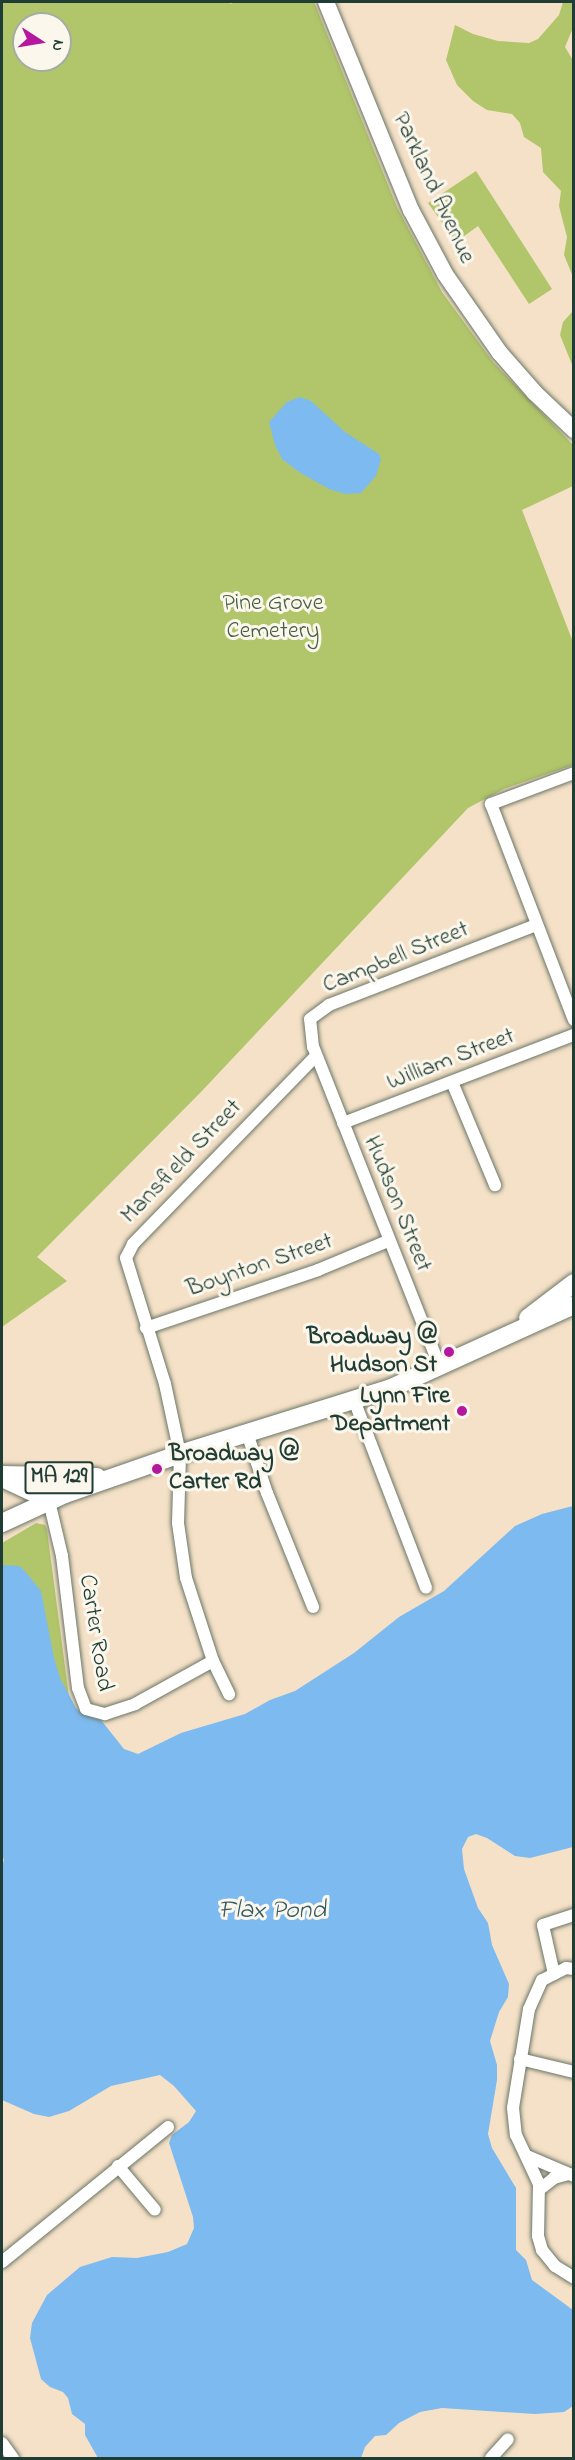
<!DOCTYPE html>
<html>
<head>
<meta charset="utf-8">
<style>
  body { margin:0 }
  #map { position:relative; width:575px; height:2460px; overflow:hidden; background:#f5e1c7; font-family:"Indie Flower",sans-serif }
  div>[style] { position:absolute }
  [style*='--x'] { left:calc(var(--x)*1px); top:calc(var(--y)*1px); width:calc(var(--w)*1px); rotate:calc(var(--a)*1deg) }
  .green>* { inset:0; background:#b1c56a }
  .water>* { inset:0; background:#7dbaf0 }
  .roads { filter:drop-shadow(0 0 2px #6a7667) drop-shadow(0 0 2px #6a7667) }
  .minor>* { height:12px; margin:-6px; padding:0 6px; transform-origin:6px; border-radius:6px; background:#fff }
  .secondary>* { height:16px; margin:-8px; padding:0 8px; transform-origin:8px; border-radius:8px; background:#fff }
  .primary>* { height:18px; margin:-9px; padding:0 9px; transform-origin:9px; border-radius:9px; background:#fff }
  .dots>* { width:16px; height:16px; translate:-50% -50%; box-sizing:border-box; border:3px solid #fbf7ec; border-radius:50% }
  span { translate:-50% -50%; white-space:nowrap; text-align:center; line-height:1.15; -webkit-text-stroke:6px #fbf7ec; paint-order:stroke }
  .shield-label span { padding:2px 4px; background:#fbf7ec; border:2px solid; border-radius:4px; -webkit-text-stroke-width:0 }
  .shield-label { font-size:22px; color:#1f3d34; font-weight:700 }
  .street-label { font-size:24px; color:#1f3d34 }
  .park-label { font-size:24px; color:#445f42 }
  .poi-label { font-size:24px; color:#1f3d34; font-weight:700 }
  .right { translate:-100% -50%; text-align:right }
  .left { translate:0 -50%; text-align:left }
  .water-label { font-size:26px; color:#365c63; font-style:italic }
  .frame { position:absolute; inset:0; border:3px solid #1f3d34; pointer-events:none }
  .north { position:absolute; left:12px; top:12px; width:60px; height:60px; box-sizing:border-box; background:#fbf7ec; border:2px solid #a3ada2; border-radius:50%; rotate:102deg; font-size:16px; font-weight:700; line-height:24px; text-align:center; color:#1f3d34 }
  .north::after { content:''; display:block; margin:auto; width:21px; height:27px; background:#b5179e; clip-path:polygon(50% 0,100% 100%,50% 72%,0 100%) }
</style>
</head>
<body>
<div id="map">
  <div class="green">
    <div style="clip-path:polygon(evenodd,2px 2px,229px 2px,230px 4px,235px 2px,314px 2px,397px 207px,442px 292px,493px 362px,574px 446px,573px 486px,522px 510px,573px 642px,573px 765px,504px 789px,468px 808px,200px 1093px,37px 1257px,67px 1281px,2px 1327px,2px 2px,24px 24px,60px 24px,60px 60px,24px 60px,24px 24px)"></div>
    <div style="clip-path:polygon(563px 2px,574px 2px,573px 28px,565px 47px,574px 62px,573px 277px,564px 255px,567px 237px,559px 206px,561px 191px,543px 172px,541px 148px,524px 137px,520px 123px,512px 114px,487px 110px,473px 101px,457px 85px,446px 60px,455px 25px,473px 34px,498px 41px,529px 43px,538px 39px,559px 15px)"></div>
    <div style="clip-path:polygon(476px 171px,552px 289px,529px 304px,478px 226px,456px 242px,428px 203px)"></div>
    <div style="clip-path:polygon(573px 311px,573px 367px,560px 335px,563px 322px)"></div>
    <div style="clip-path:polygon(36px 1523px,45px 1525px,47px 1530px,69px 1697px,2px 1572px,2px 1543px)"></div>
  </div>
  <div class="water">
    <div style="clip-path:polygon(300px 397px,311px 401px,345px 432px,379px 454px,381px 459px,376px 476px,361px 493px,345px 494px,329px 489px,299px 472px,282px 459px,275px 445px,269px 422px,287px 402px)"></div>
    <div style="clip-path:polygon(573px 1506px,573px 1847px,530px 1858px,515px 1856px,487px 1838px,476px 1834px,468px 1837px,462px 1849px,464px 1869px,478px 1908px,488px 1923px,492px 1945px,509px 1984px,508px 1997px,499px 2012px,490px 2041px,497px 2065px,497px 2080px,488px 2134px,492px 2148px,516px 2188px,516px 2250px,526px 2260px,532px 2280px,573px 2310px,573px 2406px,564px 2412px,535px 2414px,442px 2408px,420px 2412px,399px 2423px,386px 2435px,375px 2436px,365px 2447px,361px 2458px,98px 2458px,85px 2435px,85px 2424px,72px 2414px,68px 2398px,63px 2392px,50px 2387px,41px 2379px,30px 2338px,32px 2323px,47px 2295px,80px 2267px,112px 2257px,137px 2258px,168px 2252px,187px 2244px,194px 2228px,193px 2217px,169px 2143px,172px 2135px,189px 2122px,196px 2111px,174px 2086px,160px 2075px,111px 2086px,69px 2111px,49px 2117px,34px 2114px,2px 2100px,2px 1866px,4px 1860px,2px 1855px,2px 1565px,19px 1566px,24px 1570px,41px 1591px,54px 1658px,60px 1678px,76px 1708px,84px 1715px,101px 1720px,124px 1749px,138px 1754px,181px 1733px,245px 1714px,270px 1700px,295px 1691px,354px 1653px,399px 1617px,444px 1591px,515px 1526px,542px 1514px)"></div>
  </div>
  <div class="roads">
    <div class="minor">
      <div style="--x:574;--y:773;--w:89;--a:159.5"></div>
      <div style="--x:491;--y:804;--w:231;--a:69"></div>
      <div style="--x:452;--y:1082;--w:112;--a:67.3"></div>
      <div style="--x:343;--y:1123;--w:247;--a:-20.9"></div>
      <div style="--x:146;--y:1328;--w:182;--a:-18.6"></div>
      <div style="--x:318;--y:1270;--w:76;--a:-22.5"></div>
      <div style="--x:440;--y:1367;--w:344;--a:-111.6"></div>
      <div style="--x:313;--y:1047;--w:28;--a:-96"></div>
      <div style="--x:310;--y:1019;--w:24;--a:-36"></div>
      <div style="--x:329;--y:1005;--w:222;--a:-21.1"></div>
      <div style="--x:354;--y:1400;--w:201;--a:69"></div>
      <div style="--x:247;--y:1433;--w:63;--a:71.6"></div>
      <div style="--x:267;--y:1493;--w:123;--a:68"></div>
      <div style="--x:49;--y:1501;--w:57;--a:76.7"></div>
      <div style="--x:62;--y:1556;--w:133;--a:83.1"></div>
      <div style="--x:78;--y:1688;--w:22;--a:69"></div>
      <div style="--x:86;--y:1709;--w:20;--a:15"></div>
      <div style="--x:105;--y:1714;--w:32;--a:-18"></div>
      <div style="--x:135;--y:1704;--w:89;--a:-28.9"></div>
      <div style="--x:213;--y:1661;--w:87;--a:-108"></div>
      <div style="--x:186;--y:1578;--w:56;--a:-98.3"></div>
      <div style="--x:178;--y:1523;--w:69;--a:-88.3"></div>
      <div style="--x:180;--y:1454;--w:72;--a:-102.1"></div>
      <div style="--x:165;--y:1384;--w:132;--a:-107.2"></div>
      <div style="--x:126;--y:1258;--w:16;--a:-63"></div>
      <div style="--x:133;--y:1244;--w:262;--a:-45.8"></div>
      <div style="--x:213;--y:1661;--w:37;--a:64"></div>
      <div style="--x:574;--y:1969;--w:8;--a:-173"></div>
      <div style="--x:566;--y:1968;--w:27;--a:153"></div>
      <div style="--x:542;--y:1980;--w:32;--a:114"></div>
      <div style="--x:529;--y:2009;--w:100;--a:99.2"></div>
      <div style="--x:513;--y:2108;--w:27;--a:84"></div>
      <div style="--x:516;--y:2135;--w:54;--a:64.9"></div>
      <div style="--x:539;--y:2184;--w:52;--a:91.1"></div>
      <div style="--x:538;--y:2236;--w:15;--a:74"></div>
      <div style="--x:542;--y:2250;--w:21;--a:51"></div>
      <div style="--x:555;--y:2266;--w:22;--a:32"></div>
      <div style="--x:554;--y:1974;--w:50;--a:-102.7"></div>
      <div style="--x:543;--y:1925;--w:33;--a:-18"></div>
      <div style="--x:520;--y:2059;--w:56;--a:13.5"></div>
      <div style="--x:527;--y:2156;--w:51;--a:23.1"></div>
      <div style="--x:118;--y:2166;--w:57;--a:49.9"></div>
      <div style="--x:540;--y:2189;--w:18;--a:-38"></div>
      <div style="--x:554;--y:2178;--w:15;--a:-16"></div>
      <div style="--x:2;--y:2262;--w:214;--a:-39.1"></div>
      <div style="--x:2;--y:2443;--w:19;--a:54"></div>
      <div style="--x:491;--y:2458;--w:25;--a:-48"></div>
    </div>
    <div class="secondary">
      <div style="--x:326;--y:2;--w:225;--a:67.8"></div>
      <div style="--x:411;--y:210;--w:72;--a:62"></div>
      <div style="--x:445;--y:274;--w:96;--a:55.2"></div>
      <div style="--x:500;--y:353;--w:53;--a:48.8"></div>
      <div style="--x:535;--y:393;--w:54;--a:43.5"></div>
      <div style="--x:2;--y:1479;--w:52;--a:25.1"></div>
    </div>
    <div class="primary">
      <div style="--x:528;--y:1318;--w:58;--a:-37.3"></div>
      <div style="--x:2;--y:1475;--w:95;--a:1.2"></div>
      <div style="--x:2;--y:1523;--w:69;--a:-24.7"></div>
      <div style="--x:65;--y:1494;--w:122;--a:-19.2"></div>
      <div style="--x:180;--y:1454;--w:219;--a:-17.3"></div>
      <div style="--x:389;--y:1389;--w:203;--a:-24.4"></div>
    </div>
  </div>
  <div class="dots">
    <div style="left:449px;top:1352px;background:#b5179e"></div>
    <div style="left:462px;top:1411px;background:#b5179e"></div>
    <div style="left:157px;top:1469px;background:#b5179e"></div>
  </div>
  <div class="shield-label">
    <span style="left:59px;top:1478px">MA 129</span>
  </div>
  <div class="street-label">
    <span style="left:433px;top:188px;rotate:65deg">Parkland Avenue</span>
    <span style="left:396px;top:958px;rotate:-22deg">Campbell Street</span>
    <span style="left:451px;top:1060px;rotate:-21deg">William Street</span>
    <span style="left:182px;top:1162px;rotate:-46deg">Mansfield Street</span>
    <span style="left:397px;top:1204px;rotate:68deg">Hudson Street</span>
    <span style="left:260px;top:1266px;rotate:-19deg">Boynton Street</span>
    <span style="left:95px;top:1633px;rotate:81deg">Carter Road</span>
  </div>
  <div class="park-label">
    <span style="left:273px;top:618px">Pine Grove<br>Cemetery</span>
  </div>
  <div class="poi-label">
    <span class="right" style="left:437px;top:1352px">Broadway @<br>Hudson St</span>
    <span class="right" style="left:450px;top:1411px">Lynn Fire<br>Department</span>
    <span class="left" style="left:169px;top:1469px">Broadway @<br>Carter Rd</span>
  </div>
  <div class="water-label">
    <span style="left:272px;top:1912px">Flax Pond</span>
  </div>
  <div class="frame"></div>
  <div class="north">N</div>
</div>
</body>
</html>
